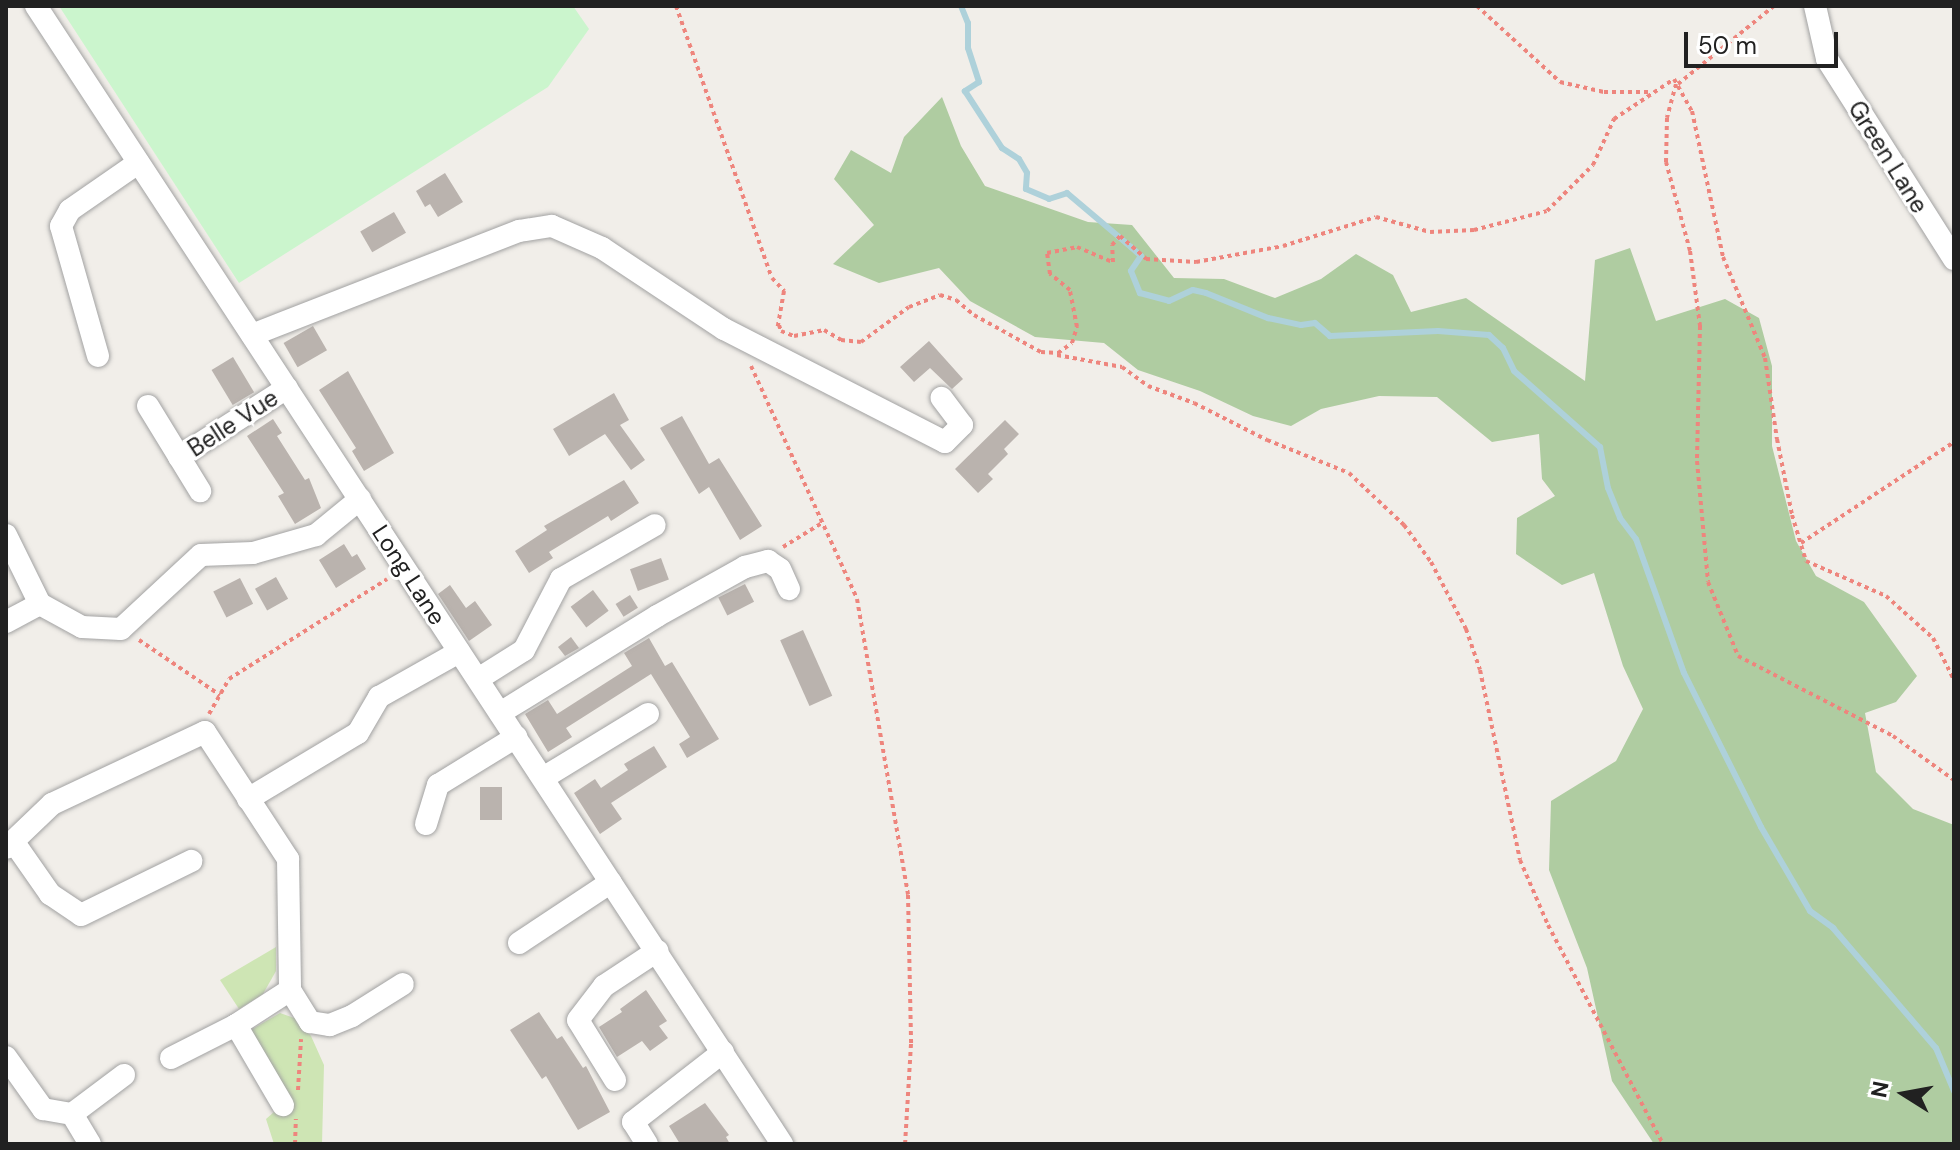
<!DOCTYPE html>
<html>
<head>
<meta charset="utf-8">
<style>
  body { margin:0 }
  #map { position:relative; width:1960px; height:1150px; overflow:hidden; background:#f1eee9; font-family:"DM Sans",sans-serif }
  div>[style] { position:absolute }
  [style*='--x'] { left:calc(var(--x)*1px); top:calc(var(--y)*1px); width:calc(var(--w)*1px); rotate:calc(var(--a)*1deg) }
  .grass>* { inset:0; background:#cee5b4 }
  .forest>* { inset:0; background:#afcca1 }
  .park>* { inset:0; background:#cbf5cd }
  .stream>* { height:6px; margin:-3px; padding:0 3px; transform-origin:3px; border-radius:3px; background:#aed1da }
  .building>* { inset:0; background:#bab3ae; transform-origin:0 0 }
  .path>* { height:4px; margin-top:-2px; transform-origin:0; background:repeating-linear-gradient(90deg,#ee857d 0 4px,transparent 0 8px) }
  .roads { filter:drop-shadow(0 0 2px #a2a2a2) drop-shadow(0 0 2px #a2a2a2) }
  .minor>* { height:22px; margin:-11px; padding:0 11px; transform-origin:11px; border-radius:11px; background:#fff }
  span { translate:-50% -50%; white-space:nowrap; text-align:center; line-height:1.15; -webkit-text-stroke:6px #fff; paint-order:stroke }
  .street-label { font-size:24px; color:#212121 }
  .frame { position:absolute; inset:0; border:8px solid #212121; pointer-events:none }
  .north { position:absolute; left:1864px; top:1054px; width:80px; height:80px; -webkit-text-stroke:6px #fff; paint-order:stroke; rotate:281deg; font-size:22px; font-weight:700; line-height:32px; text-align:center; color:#212121 }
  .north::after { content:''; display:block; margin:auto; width:28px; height:36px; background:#212121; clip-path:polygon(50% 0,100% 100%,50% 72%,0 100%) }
  .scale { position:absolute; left:1684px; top:32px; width:154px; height:36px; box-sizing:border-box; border:4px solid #212121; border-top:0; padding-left:10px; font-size:24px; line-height:28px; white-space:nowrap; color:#212121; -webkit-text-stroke:6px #fff; paint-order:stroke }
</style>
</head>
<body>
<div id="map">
  <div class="grass">
    <div style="clip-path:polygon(276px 947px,276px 971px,263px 994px,239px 1009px,220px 980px)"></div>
    <div style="clip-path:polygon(280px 1013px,297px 1019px,311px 1036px,324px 1065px,322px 1144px,274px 1144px,266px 1119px,283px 1104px,242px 1035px)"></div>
  </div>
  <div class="forest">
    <div style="clip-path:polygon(942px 97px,961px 146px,985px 186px,1088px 222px,1132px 225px,1174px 278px,1224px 279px,1275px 298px,1321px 279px,1356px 254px,1393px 275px,1411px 312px,1466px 298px,1585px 381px,1595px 260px,1630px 248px,1656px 321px,1725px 299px,1759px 318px,1772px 366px,1772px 446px,1796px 541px,1816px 576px,1864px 602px,1917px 676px,1896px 702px,1865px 713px,1876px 772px,1913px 809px,1954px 825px,1954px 1144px,1654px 1144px,1612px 1081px,1587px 968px,1549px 870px,1551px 801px,1616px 761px,1643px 709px,1623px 666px,1594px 573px,1562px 585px,1516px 554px,1517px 518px,1555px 496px,1542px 479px,1539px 434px,1492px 442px,1437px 397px,1379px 396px,1321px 409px,1291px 426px,1253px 416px,1200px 391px,1138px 370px,1104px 343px,1035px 337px,970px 301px,939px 268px,879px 283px,833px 264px,874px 225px,834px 179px,851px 150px,891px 173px,904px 137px)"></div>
  </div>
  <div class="park">
    <div style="clip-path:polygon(59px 6px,573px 6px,589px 29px,548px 87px,239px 283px)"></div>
  </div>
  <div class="stream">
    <div style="--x:961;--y:6;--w:18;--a:68"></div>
    <div style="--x:968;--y:23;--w:25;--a:90"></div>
    <div style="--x:968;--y:48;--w:36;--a:72"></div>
    <div style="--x:979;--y:82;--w:17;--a:147"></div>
    <div style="--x:965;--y:91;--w:68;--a:57"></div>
    <div style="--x:1002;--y:148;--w:20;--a:33"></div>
    <div style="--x:1019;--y:159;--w:16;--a:60"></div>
    <div style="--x:1027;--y:173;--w:16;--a:94"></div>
    <div style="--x:1026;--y:189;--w:25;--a:23"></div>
    <div style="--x:1049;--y:199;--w:19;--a:-18"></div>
    <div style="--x:1067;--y:193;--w:84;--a:40.2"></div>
    <div style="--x:1131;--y:247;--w:13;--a:42"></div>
    <div style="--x:1141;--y:256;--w:18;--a:124"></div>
    <div style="--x:1131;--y:271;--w:24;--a:68"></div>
    <div style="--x:1140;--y:293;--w:30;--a:15"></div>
    <div style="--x:1169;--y:301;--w:26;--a:-25"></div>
    <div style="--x:1193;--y:290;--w:13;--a:13"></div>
    <div style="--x:1206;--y:293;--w:67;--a:22"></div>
    <div style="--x:1268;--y:318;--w:34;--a:12"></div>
    <div style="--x:1301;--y:325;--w:14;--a:-8"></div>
    <div style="--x:1315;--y:323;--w:20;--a:41"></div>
    <div style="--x:1330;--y:336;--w:108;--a:-2.7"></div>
    <div style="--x:1438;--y:331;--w:51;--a:4.5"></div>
    <div style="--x:1489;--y:335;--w:19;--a:43"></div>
    <div style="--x:1503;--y:348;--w:25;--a:64"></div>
    <div style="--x:1514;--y:371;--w:115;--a:41.5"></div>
    <div style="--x:1600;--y:447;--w:42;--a:79"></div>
    <div style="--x:1608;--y:488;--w:32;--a:68"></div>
    <div style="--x:1620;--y:518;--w:26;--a:53"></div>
    <div style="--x:1636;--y:539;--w:142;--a:70.3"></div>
    <div style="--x:1684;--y:673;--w:172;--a:63.4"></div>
    <div style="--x:1761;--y:827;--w:97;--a:59.7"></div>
    <div style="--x:1810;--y:911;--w:29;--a:36"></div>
    <div style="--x:1833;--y:928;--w:158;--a:49.4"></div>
    <div style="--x:1936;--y:1048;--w:47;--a:67.3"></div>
  </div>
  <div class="building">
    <div style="clip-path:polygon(445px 173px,463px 202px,438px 217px,430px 204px,425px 207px,416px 191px)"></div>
    <div style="left:394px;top:212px;width:24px;height:39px;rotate:60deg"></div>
    <div style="left:313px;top:326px;width:28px;height:34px;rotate:60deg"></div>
    <div style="clip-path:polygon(929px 341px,963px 379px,952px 389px,930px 368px,914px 382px,900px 367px)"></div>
    <div style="left:233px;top:357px;width:41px;height:25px;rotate:59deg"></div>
    <div style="clip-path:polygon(348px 371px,394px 453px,364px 471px,352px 451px,356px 448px,319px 390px)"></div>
    <div style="clip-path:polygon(614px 393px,629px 420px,620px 425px,645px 460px,631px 470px,605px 434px,569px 456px,553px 429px)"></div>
    <div style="clip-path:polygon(682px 416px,709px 464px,719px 458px,762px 526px,740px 540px,709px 487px,699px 494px,660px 428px)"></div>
    <div style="clip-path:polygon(273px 419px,282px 433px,277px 436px,305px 480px,309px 478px,321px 508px,295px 524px,278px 496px,284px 493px,247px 436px)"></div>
    <div style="clip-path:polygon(1005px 420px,1019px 434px,1004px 449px,1008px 454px,988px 474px,993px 479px,978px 493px,955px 469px)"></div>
    <div style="clip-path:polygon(624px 480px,639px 503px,611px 521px,608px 516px,549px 552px,553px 558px,529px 573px,515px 551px,547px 530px,544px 526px)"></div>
    <div style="clip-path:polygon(344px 544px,352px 557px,357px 554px,366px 569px,336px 588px,319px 560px)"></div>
    <div style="left:661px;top:558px;width:23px;height:33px;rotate:70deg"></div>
    <div style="left:276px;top:577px;width:25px;height:24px;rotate:61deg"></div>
    <div style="left:240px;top:578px;width:29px;height:30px;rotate:63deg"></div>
    <div style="left:745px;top:584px;width:20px;height:30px;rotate:63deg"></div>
    <div style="clip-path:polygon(450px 585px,466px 608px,475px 601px,492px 625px,469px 641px,438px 594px)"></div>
    <div style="left:593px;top:590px;width:26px;height:28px;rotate:53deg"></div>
    <div style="left:630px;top:595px;width:15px;height:17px;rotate:58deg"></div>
    <div style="left:803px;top:630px;width:72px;height:25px;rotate:66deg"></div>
    <div style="clip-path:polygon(571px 637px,579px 648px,565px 656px,558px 647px)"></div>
    <div style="clip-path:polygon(649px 638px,665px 666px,672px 662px,719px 739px,687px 758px,679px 744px,690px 737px,651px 674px,566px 728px,572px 737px,548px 752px,525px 714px,548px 700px,557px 714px,632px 666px,624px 653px)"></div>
    <div style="clip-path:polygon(654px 746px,667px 767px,611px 803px,622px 819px,600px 834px,574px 793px,595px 779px,601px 788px,628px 770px,624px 764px)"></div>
    <div style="left:480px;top:787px;width:22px;height:33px"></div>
    <div style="clip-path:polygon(646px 990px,667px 1021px,659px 1026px,668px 1038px,650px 1051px,642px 1041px,617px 1057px,599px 1027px,622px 1012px,620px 1009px)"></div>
    <div style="clip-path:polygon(539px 1012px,557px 1039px,562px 1036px,583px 1068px,586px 1066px,610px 1112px,578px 1130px,546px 1076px,542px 1079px,510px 1030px)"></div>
    <div style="clip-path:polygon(705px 1103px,729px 1135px,726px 1137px,730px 1144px,680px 1144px,669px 1126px)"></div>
  </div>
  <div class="path">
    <div style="--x:676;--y:6;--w:288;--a:70.6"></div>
    <div style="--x:772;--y:278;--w:18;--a:47"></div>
    <div style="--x:784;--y:291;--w:36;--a:100"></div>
    <div style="--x:1477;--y:6;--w:113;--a:42.5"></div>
    <div style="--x:1560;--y:82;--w:45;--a:12.8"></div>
    <div style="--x:1604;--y:92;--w:47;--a:0"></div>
    <div style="--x:1676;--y:84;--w:35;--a:105"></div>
    <div style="--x:1667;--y:118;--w:44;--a:91.3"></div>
    <div style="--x:1666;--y:162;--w:92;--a:74.9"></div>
    <div style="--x:1690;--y:251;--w:76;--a:82.4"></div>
    <div style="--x:1700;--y:326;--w:135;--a:91.3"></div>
    <div style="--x:1697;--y:461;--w:121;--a:84.8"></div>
    <div style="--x:1708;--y:582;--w:80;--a:67.9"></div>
    <div style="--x:1738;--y:656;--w:174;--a:27.3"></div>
    <div style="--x:1893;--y:736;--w:75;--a:35.8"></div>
    <div style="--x:1678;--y:84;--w:124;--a:-39.1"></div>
    <div style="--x:779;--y:325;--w:6;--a:72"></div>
    <div style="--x:781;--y:331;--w:14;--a:21"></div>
    <div style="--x:794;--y:336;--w:31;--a:-11"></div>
    <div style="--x:824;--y:330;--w:20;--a:30"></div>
    <div style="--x:841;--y:340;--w:20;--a:6"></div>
    <div style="--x:861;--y:342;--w:59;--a:-36.1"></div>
    <div style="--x:909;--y:307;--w:33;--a:-21"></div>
    <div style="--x:940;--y:295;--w:17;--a:17"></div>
    <div style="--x:956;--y:300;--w:23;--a:40"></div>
    <div style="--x:974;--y:315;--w:77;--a:28.9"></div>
    <div style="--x:1041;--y:352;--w:17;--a:3"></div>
    <div style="--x:1058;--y:353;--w:17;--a:-36"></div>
    <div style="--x:1072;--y:343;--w:17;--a:-73"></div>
    <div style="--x:1077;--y:327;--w:38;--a:-101"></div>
    <div style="--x:1070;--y:290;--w:26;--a:-141"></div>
    <div style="--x:1050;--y:274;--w:21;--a:-98"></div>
    <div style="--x:1047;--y:253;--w:31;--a:-11"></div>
    <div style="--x:1077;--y:247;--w:39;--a:23"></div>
    <div style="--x:1113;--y:262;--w:17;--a:-93"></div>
    <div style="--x:1112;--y:245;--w:12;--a:-48"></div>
    <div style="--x:1120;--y:236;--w:35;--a:41"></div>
    <div style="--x:1146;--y:259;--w:50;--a:3.4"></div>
    <div style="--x:1196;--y:262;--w:88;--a:-10.4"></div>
    <div style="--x:1283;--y:246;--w:97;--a:-17.3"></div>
    <div style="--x:1376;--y:217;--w:56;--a:15.5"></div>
    <div style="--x:1430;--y:232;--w:44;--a:-2.6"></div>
    <div style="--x:1474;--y:230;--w:75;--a:-14.6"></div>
    <div style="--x:1547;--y:211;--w:65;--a:-45"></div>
    <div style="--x:1593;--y:165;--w:51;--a:-65.5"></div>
    <div style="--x:1614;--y:119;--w:72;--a:-33.7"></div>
    <div style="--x:1674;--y:79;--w:37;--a:61"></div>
    <div style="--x:1692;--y:111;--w:149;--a:78"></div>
    <div style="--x:1723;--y:257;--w:109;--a:67.4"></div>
    <div style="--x:1765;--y:358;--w:82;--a:81.6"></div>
    <div style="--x:1777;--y:439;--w:77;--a:78.8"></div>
    <div style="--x:1792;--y:515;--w:48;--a:73.1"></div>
    <div style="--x:1806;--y:561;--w:87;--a:23.6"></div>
    <div style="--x:1886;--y:596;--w:63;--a:41.8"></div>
    <div style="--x:1933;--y:638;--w:47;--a:63.4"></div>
    <div style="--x:1057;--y:355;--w:66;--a:10.5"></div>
    <div style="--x:1122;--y:367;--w:32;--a:36"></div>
    <div style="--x:1148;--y:386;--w:49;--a:20.3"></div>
    <div style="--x:1194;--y:403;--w:82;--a:26.9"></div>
    <div style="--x:1267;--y:440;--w:88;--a:21.9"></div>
    <div style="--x:1349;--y:473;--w:76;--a:43.4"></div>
    <div style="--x:1404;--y:525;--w:46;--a:53.9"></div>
    <div style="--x:1431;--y:562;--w:76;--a:62.4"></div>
    <div style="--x:1466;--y:629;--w:43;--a:71.1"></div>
    <div style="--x:1480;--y:670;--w:194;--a:78.1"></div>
    <div style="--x:1520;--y:860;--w:71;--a:66.7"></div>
    <div style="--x:1548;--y:925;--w:247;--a:62.3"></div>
    <div style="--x:751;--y:366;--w:256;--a:65.5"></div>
    <div style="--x:857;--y:599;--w:300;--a:80.2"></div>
    <div style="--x:908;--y:895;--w:149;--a:88.8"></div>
    <div style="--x:911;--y:1044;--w:100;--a:93.4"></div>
    <div style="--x:1801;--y:543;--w:183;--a:-33.4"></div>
    <div style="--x:783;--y:547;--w:46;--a:-31.6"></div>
    <div style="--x:139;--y:640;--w:98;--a:34.2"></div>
    <div style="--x:209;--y:714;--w:40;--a:-60.3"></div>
    <div style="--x:229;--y:679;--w:187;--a:-32.3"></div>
    <div style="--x:298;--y:1090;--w:51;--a:-86.6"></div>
    <div style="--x:295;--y:1144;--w:25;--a:-88"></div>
  </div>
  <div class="roads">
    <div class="minor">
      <div style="--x:36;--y:6;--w:1361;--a:56.75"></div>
      <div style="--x:1815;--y:6;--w:54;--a:77.2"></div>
      <div style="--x:1827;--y:59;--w:237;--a:57.6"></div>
      <div style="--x:252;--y:335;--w:287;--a:-21.3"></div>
      <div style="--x:519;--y:231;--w:33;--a:-9"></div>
      <div style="--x:552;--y:226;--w:55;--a:23.7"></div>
      <div style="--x:602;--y:248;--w:146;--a:33.6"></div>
      <div style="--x:724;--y:329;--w:248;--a:27.1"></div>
      <div style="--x:945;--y:442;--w:24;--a:-45"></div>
      <div style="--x:962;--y:425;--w:34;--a:-127"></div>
      <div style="--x:98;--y:356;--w:135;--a:-105.9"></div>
      <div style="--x:61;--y:226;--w:18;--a:-61"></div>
      <div style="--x:70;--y:210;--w:83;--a:-34.7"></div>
      <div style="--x:148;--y:406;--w:100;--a:58.5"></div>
      <div style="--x:179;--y:457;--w:128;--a:-32.6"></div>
      <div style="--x:6;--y:535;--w:77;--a:63.8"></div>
      <div style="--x:6;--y:622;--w:38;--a:-28"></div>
      <div style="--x:40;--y:604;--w:48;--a:28.7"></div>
      <div style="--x:82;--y:627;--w:39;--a:3"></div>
      <div style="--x:121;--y:629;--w:109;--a:-42.8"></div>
      <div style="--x:201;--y:555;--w:52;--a:-2.2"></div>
      <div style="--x:253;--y:553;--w:66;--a:-15.9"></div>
      <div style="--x:316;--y:535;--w:57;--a:-39.3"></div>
      <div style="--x:478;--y:679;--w:54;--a:-32.2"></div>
      <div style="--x:524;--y:650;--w:80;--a:-62.5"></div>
      <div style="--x:561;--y:579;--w:108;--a:-29.9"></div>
      <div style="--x:500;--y:713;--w:185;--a:-31.7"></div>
      <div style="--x:657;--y:616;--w:101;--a:-29.1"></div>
      <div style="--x:745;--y:567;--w:24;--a:-15"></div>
      <div style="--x:768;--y:561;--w:14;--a:34"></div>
      <div style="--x:780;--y:569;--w:22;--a:66"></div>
      <div style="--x:543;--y:778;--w:123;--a:-31.4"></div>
      <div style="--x:248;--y:799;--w:128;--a:-31"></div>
      <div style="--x:358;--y:733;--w:42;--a:-59.7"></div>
      <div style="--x:379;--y:697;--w:92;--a:-29.4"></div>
      <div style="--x:426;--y:824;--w:41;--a:-72.9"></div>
      <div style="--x:438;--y:785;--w:92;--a:-31.6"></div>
      <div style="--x:13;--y:841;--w:65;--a:55.1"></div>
      <div style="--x:50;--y:894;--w:37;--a:34"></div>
      <div style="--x:81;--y:915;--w:123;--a:-26.1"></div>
      <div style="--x:6;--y:848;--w:64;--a:-43.7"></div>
      <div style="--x:52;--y:804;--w:169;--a:-25.2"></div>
      <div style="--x:205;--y:732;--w:152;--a:56.8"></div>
      <div style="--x:288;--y:859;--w:131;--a:89.1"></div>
      <div style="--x:290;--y:990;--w:38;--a:58"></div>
      <div style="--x:310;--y:1022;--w:20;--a:9"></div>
      <div style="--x:330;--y:1025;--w:24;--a:-22"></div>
      <div style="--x:352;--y:1016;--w:60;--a:-32.1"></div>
      <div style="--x:519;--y:943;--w:110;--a:-33.5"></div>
      <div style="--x:236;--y:1025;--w:93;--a:59.6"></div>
      <div style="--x:6;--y:1057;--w:64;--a:54.6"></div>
      <div style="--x:43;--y:1109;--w:29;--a:10"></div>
      <div style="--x:72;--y:1114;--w:65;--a:-36.9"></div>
      <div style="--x:171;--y:1058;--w:73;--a:-26.9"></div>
      <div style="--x:236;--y:1025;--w:64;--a:-32.9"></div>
      <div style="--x:615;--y:1080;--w:70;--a:-121.7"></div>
      <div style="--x:578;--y:1020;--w:43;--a:-52.6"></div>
      <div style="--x:604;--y:986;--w:64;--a:-33.4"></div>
      <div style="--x:72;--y:1114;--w:35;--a:59"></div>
      <div style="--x:647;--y:1144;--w:26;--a:-122"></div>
      <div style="--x:633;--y:1122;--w:114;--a:-37.9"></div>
    </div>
  </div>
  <div class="street-label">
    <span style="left:1888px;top:157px;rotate:58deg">Green Lane</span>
    <span style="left:233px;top:423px;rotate:-33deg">Belle Vue</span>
    <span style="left:409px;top:575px;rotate:57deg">Long Lane</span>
  </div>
  <div class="frame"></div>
  <div class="north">N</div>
  <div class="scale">50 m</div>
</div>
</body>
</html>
